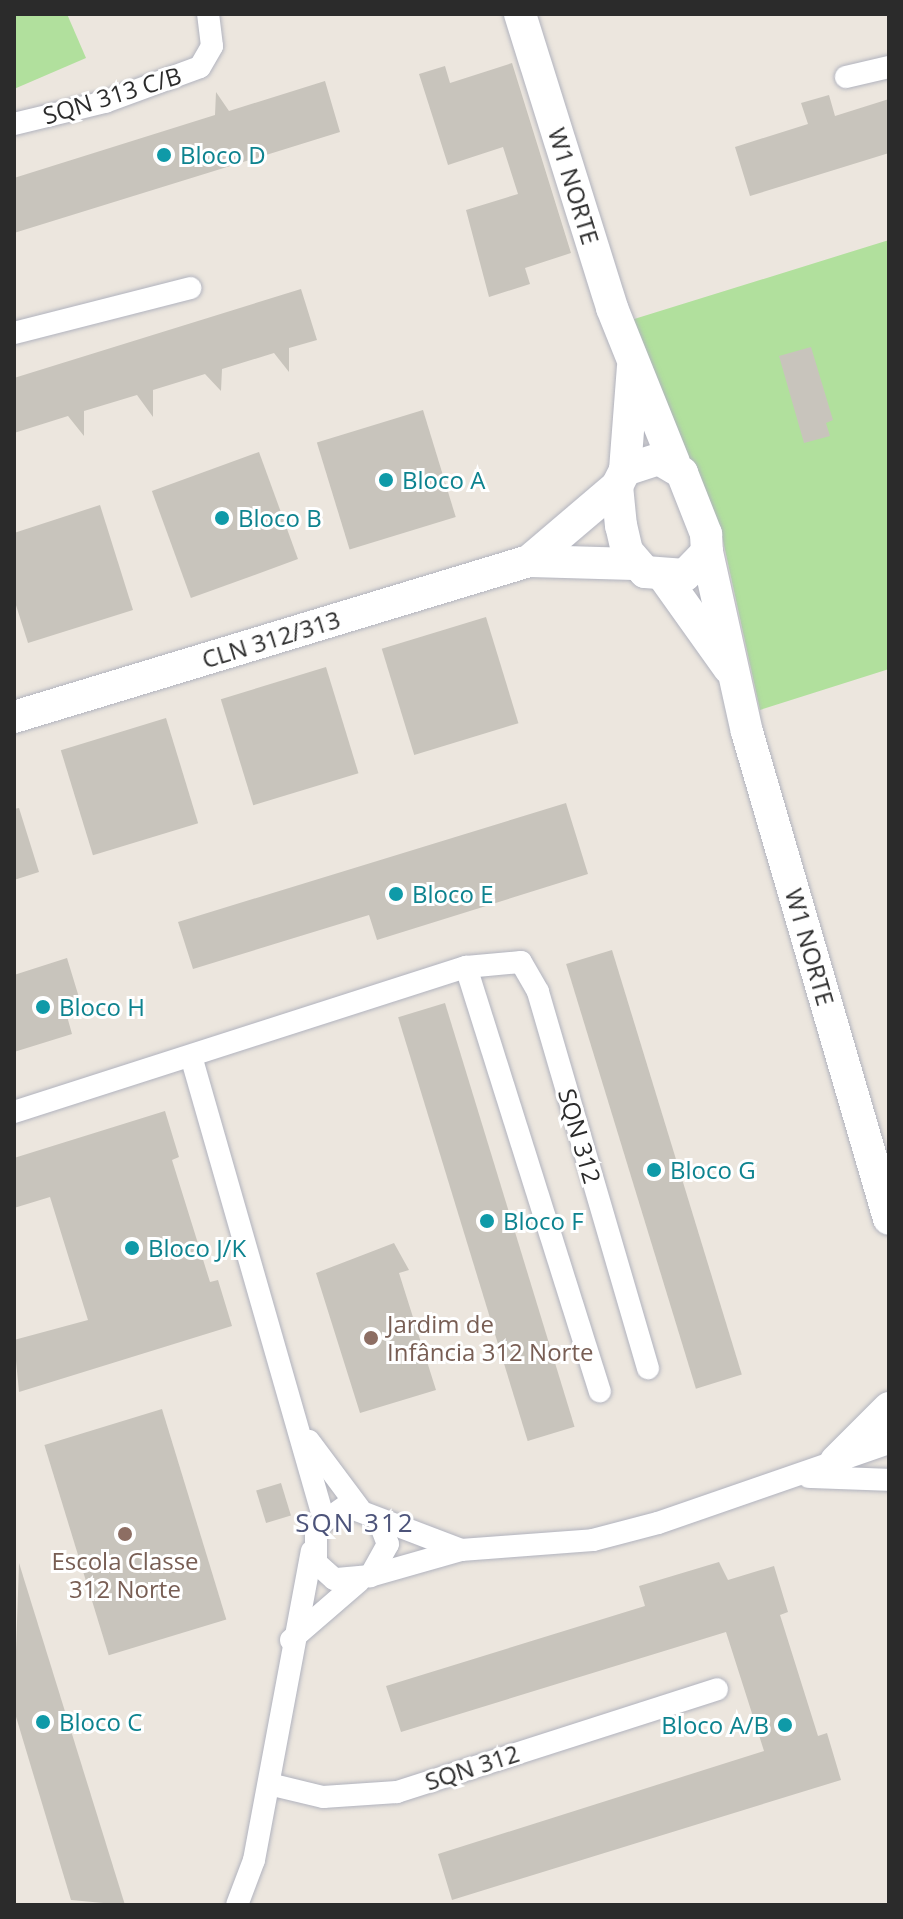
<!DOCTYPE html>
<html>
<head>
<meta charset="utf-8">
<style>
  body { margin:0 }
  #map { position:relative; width:903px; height:1919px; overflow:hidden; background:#ece6de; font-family:"Open Sans",sans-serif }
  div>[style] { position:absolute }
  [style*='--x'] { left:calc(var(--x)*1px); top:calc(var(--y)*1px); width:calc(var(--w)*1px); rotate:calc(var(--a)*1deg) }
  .green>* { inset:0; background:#b1e09d }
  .building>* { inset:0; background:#c8c4bc; transform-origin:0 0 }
  .roads { filter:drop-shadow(0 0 2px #b1b3be) drop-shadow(0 0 2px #b1b3be) }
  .street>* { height:22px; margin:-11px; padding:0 11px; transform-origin:11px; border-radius:11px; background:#fff }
  .secondary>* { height:32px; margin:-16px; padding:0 16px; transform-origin:16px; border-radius:16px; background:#fff }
  .dots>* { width:22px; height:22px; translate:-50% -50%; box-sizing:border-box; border:4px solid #fff; border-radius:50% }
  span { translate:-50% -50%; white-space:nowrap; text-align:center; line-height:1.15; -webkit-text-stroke:6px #fff; paint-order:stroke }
  .street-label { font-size:24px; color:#2b2b2b }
  .culture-label { font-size:24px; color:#0d838f }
  .left { translate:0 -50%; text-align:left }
  .right { translate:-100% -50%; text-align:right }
  .education-label { font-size:24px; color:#785e54 }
  .neighbourhood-label { font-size:26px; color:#4d547a; letter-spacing:2px }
  .frame { position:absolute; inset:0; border:16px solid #2b2b2b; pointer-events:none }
</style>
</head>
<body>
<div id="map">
  <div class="green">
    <div style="clip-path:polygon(14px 14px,67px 14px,86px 58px,14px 89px)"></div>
    <div style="clip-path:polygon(889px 240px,889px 669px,760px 710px,722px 536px,631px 320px)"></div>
  </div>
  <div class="building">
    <div style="clip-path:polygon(512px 63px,571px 253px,525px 268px,530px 284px,489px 297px,466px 210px,518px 194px,503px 147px,448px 165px,419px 74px,445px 66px,450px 83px)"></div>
    <div style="clip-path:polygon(325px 81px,340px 132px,14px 233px,14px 178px,215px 115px,216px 92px,229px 111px)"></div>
    <div style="clip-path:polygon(829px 95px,835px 116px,889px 99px,889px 153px,750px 196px,735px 147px,808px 124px,801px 103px)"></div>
    <div style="clip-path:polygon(301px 289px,317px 340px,289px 348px,289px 372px,274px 353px,222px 369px,221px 391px,205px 374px,153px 390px,153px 417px,137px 395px,84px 411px,84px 436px,68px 416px,14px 433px,14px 378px)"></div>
    <div style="clip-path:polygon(811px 347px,833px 420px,826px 423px,830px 436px,804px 443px,779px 356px)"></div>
    <div style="left:423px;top:410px;width:112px;height:111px;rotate:73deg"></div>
    <div style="left:259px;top:452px;width:114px;height:114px;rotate:70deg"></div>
    <div style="clip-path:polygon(100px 505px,133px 610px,28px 643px,14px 599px,14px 533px)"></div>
    <div style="left:486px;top:617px;width:111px;height:109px;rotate:73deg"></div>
    <div style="left:326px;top:667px;width:111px;height:110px;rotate:73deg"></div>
    <div style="left:166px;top:718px;width:110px;height:110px;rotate:73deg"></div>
    <div style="clip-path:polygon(566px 803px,588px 874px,377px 940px,369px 915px,193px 969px,178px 922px)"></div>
    <div style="clip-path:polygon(19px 808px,39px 872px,14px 880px,14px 809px)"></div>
    <div style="left:612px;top:950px;width:444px;height:48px;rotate:73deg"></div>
    <div style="clip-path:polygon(67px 958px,81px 1004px,65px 1009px,72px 1034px,14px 1052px,14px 975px)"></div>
    <div style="left:445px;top:1003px;width:443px;height:49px;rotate:73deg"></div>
    <div style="clip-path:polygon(165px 1111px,179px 1157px,172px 1160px,210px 1282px,218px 1280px,232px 1326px,19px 1392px,14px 1340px,88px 1320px,50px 1197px,14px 1208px,14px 1158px)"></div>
    <div style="clip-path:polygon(394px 1243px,409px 1270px,399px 1273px,436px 1390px,360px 1413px,316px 1273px)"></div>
    <div style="left:162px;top:1409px;width:220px;height:123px;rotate:73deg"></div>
    <div style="left:281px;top:1483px;width:34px;height:26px;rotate:73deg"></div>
    <div style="clip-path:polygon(719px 1562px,728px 1580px,774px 1566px,788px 1612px,780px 1615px,818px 1736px,827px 1733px,841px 1780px,452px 1900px,438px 1854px,764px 1751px,726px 1632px,401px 1732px,386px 1686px,645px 1606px,639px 1586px)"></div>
    <div style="clip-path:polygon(19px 1563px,125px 1905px,71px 1900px,14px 1710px)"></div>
  </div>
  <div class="roads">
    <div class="street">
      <div style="--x:846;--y:77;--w:44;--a:-13.1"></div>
      <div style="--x:14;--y:124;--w:94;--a:-13.6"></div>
      <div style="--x:105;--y:102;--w:101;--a:-20.2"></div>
      <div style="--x:200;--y:67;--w:24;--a:-60"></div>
      <div style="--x:212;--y:46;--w:32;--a:-97"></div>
      <div style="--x:14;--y:333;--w:182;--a:-14.3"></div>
      <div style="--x:466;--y:967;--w:445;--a:72.5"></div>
      <div style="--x:191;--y:1056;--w:480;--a:74"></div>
      <div style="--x:14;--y:1112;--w:475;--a:-17.8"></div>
      <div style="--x:466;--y:967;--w:55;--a:-5.2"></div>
      <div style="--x:521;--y:962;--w:34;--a:60"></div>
      <div style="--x:538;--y:992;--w:392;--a:73.7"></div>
      <div style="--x:309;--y:1441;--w:84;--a:53.3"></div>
      <div style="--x:809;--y:1477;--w:80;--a:2.1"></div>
      <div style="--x:379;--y:1521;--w:25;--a:69"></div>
      <div style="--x:388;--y:1544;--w:37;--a:119"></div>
      <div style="--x:370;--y:1576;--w:36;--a:175"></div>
      <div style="--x:334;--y:1579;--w:24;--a:-138"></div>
      <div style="--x:316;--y:1563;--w:36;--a:-90"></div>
      <div style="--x:316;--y:1527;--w:37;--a:-35"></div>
      <div style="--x:346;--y:1506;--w:123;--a:20.9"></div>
      <div style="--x:370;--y:1576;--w:95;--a:-15.9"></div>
      <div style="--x:461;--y:1550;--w:132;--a:-4.3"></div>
      <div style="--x:593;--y:1540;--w:67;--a:-14.7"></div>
      <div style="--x:658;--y:1523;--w:244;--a:-19.1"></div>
      <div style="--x:291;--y:1640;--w:90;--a:-40.9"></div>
      <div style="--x:269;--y:1784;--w:56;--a:13.5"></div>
      <div style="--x:323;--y:1797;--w:74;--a:-3.9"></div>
      <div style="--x:397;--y:1792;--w:336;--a:-17.8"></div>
      <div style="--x:237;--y:1905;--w:48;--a:-69.3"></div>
      <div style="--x:254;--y:1860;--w:314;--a:-79.4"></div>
    </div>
    <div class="secondary">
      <div style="--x:520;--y:14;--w:308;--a:72.6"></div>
      <div style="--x:612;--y:308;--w:166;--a:68.1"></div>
      <div style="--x:659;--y:459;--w:27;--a:31"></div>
      <div style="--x:682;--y:473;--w:66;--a:68.5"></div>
      <div style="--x:706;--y:534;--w:18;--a:87"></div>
      <div style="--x:707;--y:552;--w:32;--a:134"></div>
      <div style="--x:685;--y:575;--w:40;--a:-175.7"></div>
      <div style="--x:645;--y:572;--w:28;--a:-131"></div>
      <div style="--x:627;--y:551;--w:26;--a:-103"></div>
      <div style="--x:621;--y:526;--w:40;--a:-95.7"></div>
      <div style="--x:617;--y:486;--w:18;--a:-63"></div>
      <div style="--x:625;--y:470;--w:36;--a:-18"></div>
      <div style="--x:625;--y:470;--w:103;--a:-85.6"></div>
      <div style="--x:707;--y:552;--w:184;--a:77.5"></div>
      <div style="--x:747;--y:732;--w:507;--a:73.74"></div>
      <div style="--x:529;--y:561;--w:116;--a:-40.4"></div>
      <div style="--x:664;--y:577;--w:112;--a:54.5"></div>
      <div style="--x:14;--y:717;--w:538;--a:-16.85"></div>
      <div style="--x:529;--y:561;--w:106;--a:1.6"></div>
      <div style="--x:836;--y:1461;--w:75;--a:-45"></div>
    </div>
  </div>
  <div class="dots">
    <div style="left:164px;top:155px;background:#0f9aa8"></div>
    <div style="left:386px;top:480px;background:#0f9aa8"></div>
    <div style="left:222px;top:518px;background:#0f9aa8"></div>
    <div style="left:396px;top:894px;background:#0f9aa8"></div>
    <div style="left:43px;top:1007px;background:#0f9aa8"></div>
    <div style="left:654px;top:1170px;background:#0f9aa8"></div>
    <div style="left:487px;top:1221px;background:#0f9aa8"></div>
    <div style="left:132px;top:1248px;background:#0f9aa8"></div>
    <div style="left:371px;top:1338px;background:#8d6e63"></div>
    <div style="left:125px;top:1534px;background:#8d6e63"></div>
    <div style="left:43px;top:1722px;background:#0f9aa8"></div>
    <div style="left:785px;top:1725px;background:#0f9aa8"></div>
  </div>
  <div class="street-label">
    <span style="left:112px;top:95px;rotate:-17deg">SQN 313 C/B</span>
    <span style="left:574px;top:186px;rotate:73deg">W1 NORTE</span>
    <span style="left:271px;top:639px;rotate:-17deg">CLN 312/313</span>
    <span style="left:810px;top:947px;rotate:74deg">W1 NORTE</span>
    <span style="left:580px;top:1136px;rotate:74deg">SQN 312</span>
    <span style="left:472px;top:1767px;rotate:-18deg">SQN 312</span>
  </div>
  <div class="culture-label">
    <span class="left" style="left:180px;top:155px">Bloco D</span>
    <span class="left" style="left:402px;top:480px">Bloco A</span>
    <span class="left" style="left:238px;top:518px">Bloco B</span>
    <span class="left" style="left:412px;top:894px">Bloco E</span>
    <span class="left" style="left:59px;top:1007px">Bloco H</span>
    <span class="left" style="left:670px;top:1170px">Bloco G</span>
    <span class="left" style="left:503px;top:1221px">Bloco F</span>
    <span class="left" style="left:148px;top:1248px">Bloco J/K</span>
    <span class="left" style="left:59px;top:1722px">Bloco C</span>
    <span class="right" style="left:769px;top:1725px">Bloco A/B</span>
  </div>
  <div class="education-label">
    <span class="left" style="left:387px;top:1338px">Jardim de<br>Infância 312 Norte</span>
    <span style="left:125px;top:1575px">Escola Classe<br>312 Norte</span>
  </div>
  <div class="neighbourhood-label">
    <span style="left:355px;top:1523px">SQN 312</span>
  </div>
  <div class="frame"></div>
</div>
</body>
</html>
